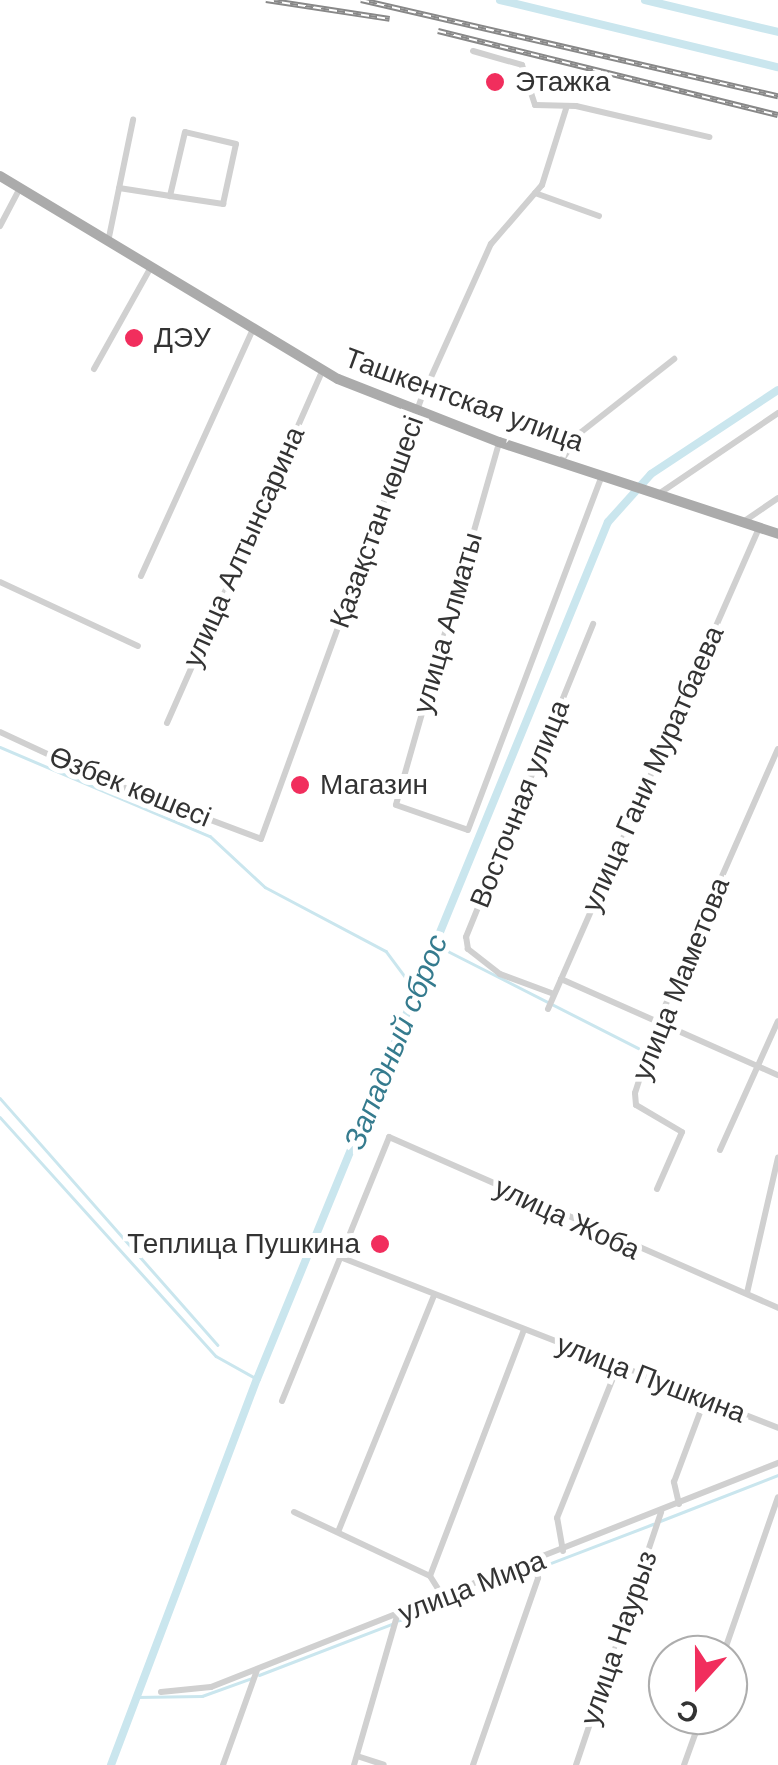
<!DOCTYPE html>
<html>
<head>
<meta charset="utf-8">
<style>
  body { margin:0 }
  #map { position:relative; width:778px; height:1765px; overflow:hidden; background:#fff; font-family:"DM Sans",sans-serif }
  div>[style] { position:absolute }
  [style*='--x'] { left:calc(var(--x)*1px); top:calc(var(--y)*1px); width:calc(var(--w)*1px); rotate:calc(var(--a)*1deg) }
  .stream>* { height:2.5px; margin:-1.25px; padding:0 1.25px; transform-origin:1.25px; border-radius:1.25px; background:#cae6ee }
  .canal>* { height:8px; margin:-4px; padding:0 4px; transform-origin:4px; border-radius:4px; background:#cae6ee }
  .street>* { height:6px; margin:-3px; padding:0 3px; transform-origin:3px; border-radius:3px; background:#d0d0d0 }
  .primary>* { height:10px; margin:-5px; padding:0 5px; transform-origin:5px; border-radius:5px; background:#ababab }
  .rail>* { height:6px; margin-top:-3px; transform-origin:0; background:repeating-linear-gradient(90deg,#fff 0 8px,#888 0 16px); box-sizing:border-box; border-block:2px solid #888 }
  .dots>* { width:28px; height:28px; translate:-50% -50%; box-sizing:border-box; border:5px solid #fff; border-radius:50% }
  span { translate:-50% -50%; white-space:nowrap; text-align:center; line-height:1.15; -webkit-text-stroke:10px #fff; paint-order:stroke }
  .poi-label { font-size:28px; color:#333 }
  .left { translate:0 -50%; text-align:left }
  .right { translate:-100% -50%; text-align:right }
  .street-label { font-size:28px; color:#333 }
  .water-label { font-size:30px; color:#357b8e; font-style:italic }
  .north { position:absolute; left:648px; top:1635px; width:100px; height:100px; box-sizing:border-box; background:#fff; border:2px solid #adadad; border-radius:50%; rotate:201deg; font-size:28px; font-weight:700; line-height:40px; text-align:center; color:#333 }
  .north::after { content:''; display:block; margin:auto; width:35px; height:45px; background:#f12e5d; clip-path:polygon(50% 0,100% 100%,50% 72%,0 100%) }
</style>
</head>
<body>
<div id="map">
  <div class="stream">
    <div style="--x:0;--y:747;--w:228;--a:23"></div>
    <div style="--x:210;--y:836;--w:75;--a:42.8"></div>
    <div style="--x:265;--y:887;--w:137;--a:27.9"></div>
    <div style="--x:386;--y:951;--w:49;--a:53.4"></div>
    <div style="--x:434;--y:944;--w:229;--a:27"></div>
    <div style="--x:0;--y:1098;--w:329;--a:48.6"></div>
    <div style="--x:0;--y:1117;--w:322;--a:47.9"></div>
    <div style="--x:216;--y:1356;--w:47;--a:29.3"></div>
    <div style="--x:660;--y:1521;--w:127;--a:-21.3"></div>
    <div style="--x:399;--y:1621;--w:272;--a:-20.9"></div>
    <div style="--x:259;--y:1675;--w:142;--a:-21"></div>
    <div style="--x:136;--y:1697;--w:66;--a:-0.9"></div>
    <div style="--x:202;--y:1696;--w:53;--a:-19.8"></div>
  </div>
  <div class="canal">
    <div style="--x:500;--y:0;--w:286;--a:13.6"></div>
    <div style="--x:645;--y:0;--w:137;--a:13.5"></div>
    <div style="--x:111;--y:1765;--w:413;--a:-69.3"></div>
    <div style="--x:257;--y:1379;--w:926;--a:-67.73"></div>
    <div style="--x:608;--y:522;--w:64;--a:-48.1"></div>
    <div style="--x:651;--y:474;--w:152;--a:-33.5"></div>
  </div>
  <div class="street">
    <div style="--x:473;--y:51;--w:51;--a:15.9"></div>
    <div style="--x:522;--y:65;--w:42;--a:72"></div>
    <div style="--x:535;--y:105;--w:41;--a:1.4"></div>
    <div style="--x:576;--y:106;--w:137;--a:13.1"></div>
    <div style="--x:119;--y:188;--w:52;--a:8.9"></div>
    <div style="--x:170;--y:196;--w:54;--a:8.6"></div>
    <div style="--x:223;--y:204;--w:61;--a:-77.8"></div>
    <div style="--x:236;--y:144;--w:52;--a:-166.8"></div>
    <div style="--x:185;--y:132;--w:66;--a:103.2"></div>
    <div style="--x:535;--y:193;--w:68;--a:19.8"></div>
    <div style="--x:0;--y:226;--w:43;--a:-62.2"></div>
    <div style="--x:108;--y:242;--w:125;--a:-78.4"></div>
    <div style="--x:94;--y:369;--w:115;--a:-60.8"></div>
    <div style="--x:499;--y:443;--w:376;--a:105.9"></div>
    <div style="--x:396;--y:805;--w:76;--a:19.1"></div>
    <div style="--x:468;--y:830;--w:379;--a:-69.3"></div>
    <div style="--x:561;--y:461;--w:34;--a:-56"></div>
    <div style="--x:580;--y:433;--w:120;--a:-38.2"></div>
    <div style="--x:660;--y:493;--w:143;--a:-34.1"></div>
    <div style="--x:743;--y:522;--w:42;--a:-34.4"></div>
    <div style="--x:141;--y:576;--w:269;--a:-65.6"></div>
    <div style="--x:0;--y:582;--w:152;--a:24.9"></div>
    <div style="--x:167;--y:723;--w:385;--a:-66.2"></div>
    <div style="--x:0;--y:732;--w:109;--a:24.9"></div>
    <div style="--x:99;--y:778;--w:173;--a:20.6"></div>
    <div style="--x:261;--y:839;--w:473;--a:-70"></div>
    <div style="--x:423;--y:395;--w:166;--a:-65.8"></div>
    <div style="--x:491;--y:244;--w:78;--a:-49.2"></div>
    <div style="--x:542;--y:185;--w:80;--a:-72.5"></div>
    <div style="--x:561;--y:979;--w:237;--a:23.9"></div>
    <div style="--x:554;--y:994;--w:58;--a:-159.7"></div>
    <div style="--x:500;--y:974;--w:41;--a:-142"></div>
    <div style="--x:468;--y:949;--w:12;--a:-99"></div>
    <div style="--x:466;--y:937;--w:338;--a:-67.9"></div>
    <div style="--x:548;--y:1009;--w:525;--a:-66.31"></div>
    <div style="--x:720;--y:1150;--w:141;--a:-65.8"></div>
    <div style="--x:657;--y:1189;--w:62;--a:-66.3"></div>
    <div style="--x:682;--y:1132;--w:53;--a:-149.6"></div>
    <div style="--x:636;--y:1105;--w:12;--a:-95"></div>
    <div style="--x:635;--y:1093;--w:75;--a:-72.1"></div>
    <div style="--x:658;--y:1022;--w:298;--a:-66.3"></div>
    <div style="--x:340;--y:1257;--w:470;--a:21.3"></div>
    <div style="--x:747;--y:1293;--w:139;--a:-77.1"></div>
    <div style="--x:282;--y:1401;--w:285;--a:-67.9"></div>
    <div style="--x:389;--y:1137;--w:425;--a:23.7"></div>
    <div style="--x:679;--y:1504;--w:23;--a:-103"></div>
    <div style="--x:674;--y:1482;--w:89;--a:-69.5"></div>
    <div style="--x:294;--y:1512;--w:150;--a:25.2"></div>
    <div style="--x:430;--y:1576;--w:25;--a:58"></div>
    <div style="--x:338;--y:1532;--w:255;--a:-67.9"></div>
    <div style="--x:563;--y:1551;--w:34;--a:-100"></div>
    <div style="--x:557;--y:1518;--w:162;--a:-68.2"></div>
    <div style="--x:430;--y:1576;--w:263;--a:-69.1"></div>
    <div style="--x:723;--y:1655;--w:167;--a:-70.8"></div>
    <div style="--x:161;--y:1692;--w:50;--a:-5.7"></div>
    <div style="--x:211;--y:1687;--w:610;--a:-21.56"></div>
    <div style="--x:357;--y:1756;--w:28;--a:18"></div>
    <div style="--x:223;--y:1765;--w:101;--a:-70.3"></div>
    <div style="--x:354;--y:1765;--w:155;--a:-73.9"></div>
    <div style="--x:473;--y:1765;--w:198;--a:-70.8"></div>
    <div style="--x:538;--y:1578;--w:16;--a:-101"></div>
    <div style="--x:576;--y:1765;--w:267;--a:-71.4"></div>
    <div style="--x:684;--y:1765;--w:53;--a:-70.2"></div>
  </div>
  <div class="primary">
    <div style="--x:0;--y:176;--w:394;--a:31"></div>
    <div style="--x:338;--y:379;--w:173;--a:21.4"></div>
    <div style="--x:499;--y:442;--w:294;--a:18.2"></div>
  </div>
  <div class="rail">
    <div style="--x:266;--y:0;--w:125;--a:8.7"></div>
    <div style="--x:361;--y:0;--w:428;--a:13"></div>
    <div style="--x:438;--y:31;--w:350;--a:13.9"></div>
  </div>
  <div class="dots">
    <div style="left:495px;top:82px;background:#f12e5d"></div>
    <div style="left:134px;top:338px;background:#f12e5d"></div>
    <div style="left:300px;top:785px;background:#f12e5d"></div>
    <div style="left:380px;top:1244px;background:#f12e5d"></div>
  </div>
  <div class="poi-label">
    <span class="left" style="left:515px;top:82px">Этажка</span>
    <span class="left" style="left:154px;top:338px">ДЭУ</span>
    <span class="left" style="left:320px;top:785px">Магазин</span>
    <span class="right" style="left:360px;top:1244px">Теплица Пушкина</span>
  </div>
  <div class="street-label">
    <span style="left:464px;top:400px;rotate:20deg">Ташкентская улица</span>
    <span style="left:377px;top:522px;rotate:-70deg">Қазақстан көшесі</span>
    <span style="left:244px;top:547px;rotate:-66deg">улица Алтынсарина</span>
    <span style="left:448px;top:623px;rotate:-74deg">улица Алматы</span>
    <span style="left:653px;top:769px;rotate:-66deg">улица Гани Муратбаева</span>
    <span style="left:130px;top:787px;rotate:22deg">Өзбек көшесі</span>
    <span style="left:520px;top:804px;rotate:-68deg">Восточная улица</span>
    <span style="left:681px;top:979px;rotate:-68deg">улица Маметова</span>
    <span style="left:567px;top:1219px;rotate:25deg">улица Жоба</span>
    <span style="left:651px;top:1379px;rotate:21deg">улица Пушкина</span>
    <span style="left:472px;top:1587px;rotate:-21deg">улица Мира</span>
    <span style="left:619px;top:1638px;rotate:-71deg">улица Наурыз</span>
  </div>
  <div class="water-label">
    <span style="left:396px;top:1042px;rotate:-68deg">Западный сброс</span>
  </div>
  <div class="north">С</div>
</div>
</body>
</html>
